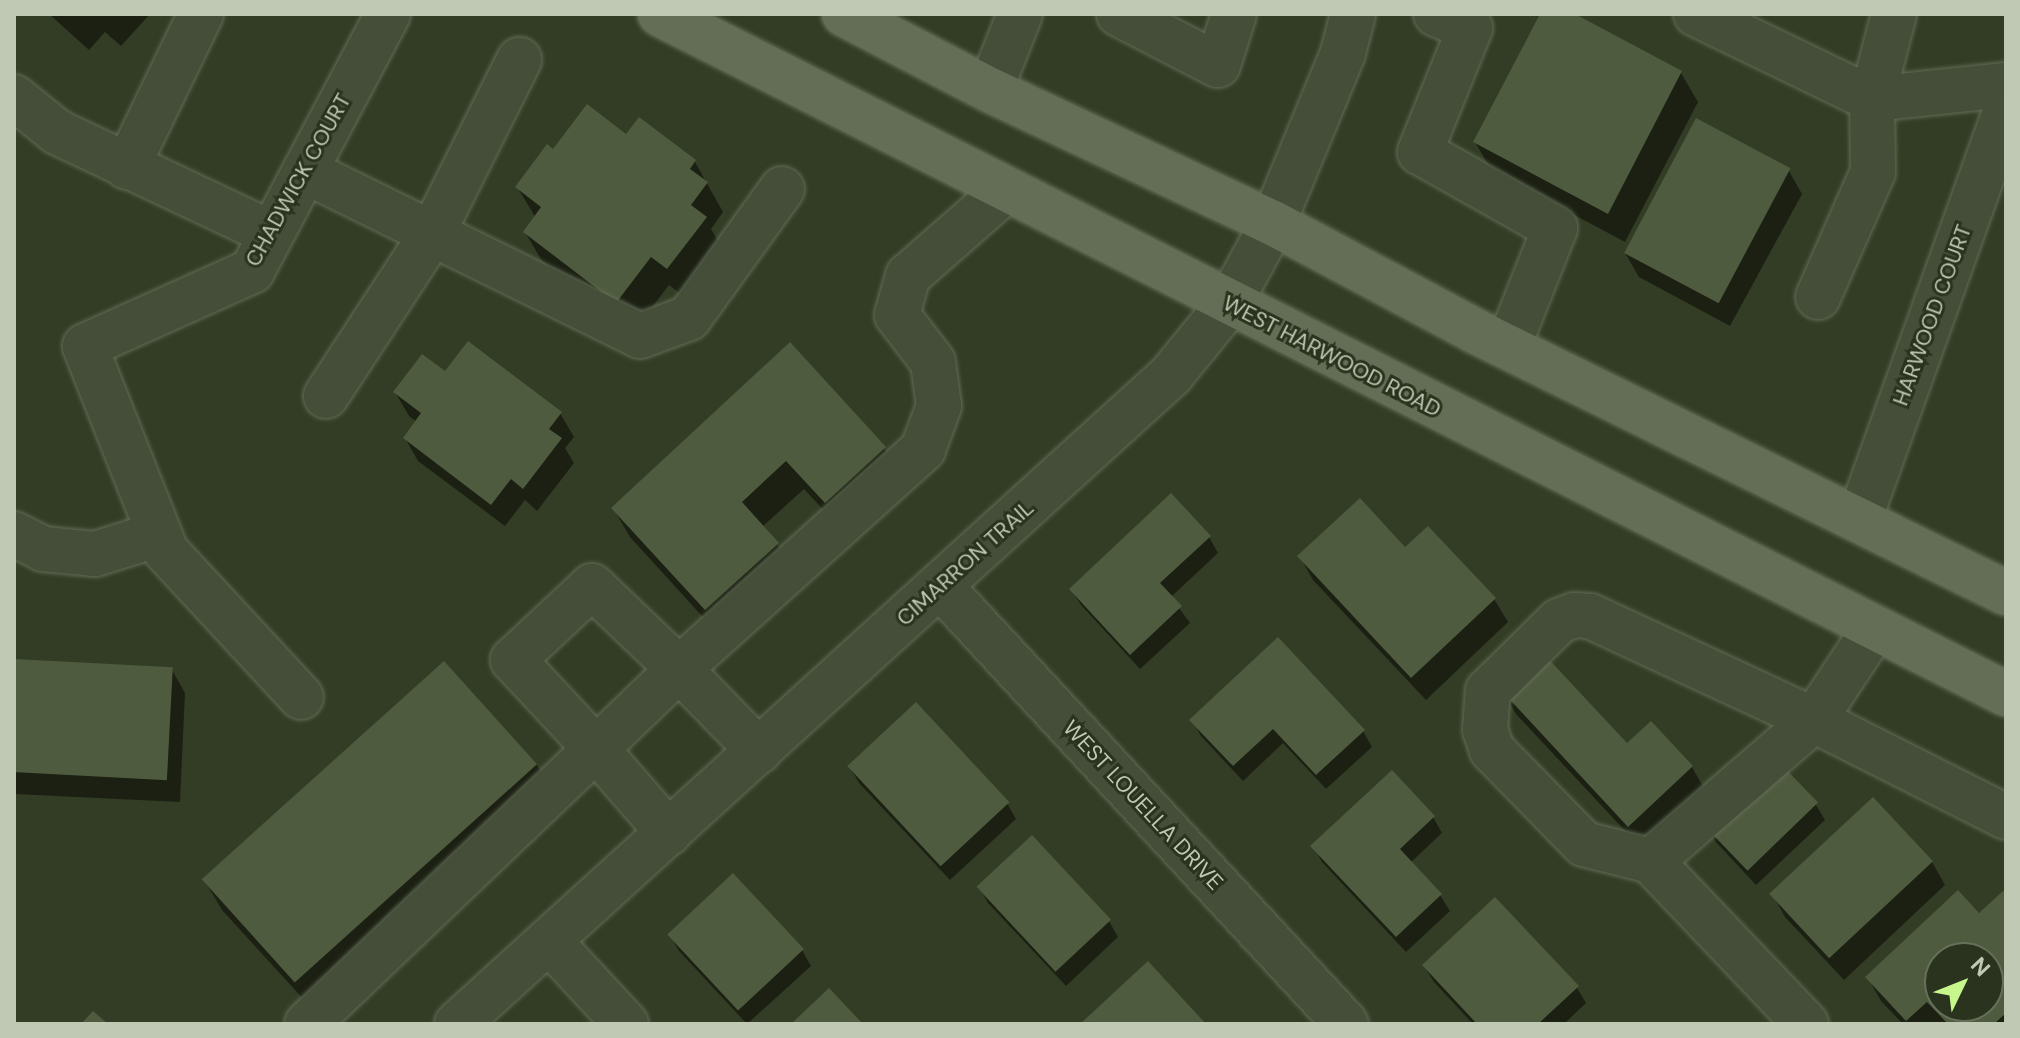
<!DOCTYPE html>
<html>
<head>
<meta charset="utf-8">
<style>
  body { margin:0 }
  #map { position:relative; width:2020px; height:1038px; overflow:hidden; background:#333d25; font-family:"DM Sans",sans-serif }
  div>[style] { position:absolute }
  [style*='--x'] { left:calc(var(--x)*1px); top:calc(var(--y)*1px); width:calc(var(--w)*1px); rotate:calc(var(--a)*1deg) }
  .shadow>* { inset:0; background:#0007 }
  .building>* { inset:0; background:#4f5b3e; transform-origin:0 0 }
  .roads { filter:drop-shadow(0 0 2px #626c56) drop-shadow(0 0 2px #626c56) }
  .minor>* { height:44px; margin:-22px; padding:0 22px; transform-origin:22px; border-radius:22px; background:#454e38 }
  .major>* { height:44px; margin:-22px; padding:0 22px; transform-origin:22px; border-radius:22px; background:#646d56 }
  span { translate:-50% -50%; white-space:nowrap; text-align:center; line-height:1.15; -webkit-text-stroke:6px #2a331d; paint-order:stroke }
  .street-label { font-size:22px; color:#bfc9b4 }
  .frame { position:absolute; inset:0; border:16px solid #bfc9b4; pointer-events:none }
  .north { position:absolute; left:1924px; top:942px; width:80px; height:80px; box-sizing:border-box; background:#2a331d; border:2px solid #666f59; border-radius:50%; rotate:47deg; font-size:22px; font-weight:700; line-height:32px; text-align:center; color:#bfc9b4 }
  .north::after { content:''; display:block; margin:auto; width:28px; height:36px; background:#c6f68c; clip-path:polygon(50% 0,100% 100%,50% 72%,0 100%) }
</style>
</head>
<body>
<div id="map">
  <div class="shadow">
    <div style="clip-path:polygon(49px 14px,150px 14px,121px 46px,105px 32px,89px 50px)"></div>
    <div style="clip-path:polygon(1542px 14px,1571px 14px,1681px 73px,1698px 102px,1625px 242px,1492px 171px,1475px 142px)"></div>
    <div style="clip-path:polygon(639px 119px,695px 162px,723px 212px,711px 229px,722px 248px,685px 297px,669px 285px,634px 331px,542px 261px,525px 232px,536px 218px,517px 187px,553px 151px,626px 136px)"></div>
    <div style="clip-path:polygon(1789px 171px,1802px 194px,1730px 326px,1639px 277px,1625px 253px)"></div>
    <div style="clip-path:polygon(790px 345px,884px 448px,901px 477px,843px 531px,804px 489px,762px 527px,777px 544px,794px 573px,722px 638px,630px 537px,613px 508px)"></div>
    <div style="clip-path:polygon(446px 374px,560px 413px,574px 437px,565px 448px,574px 463px,537px 511px,525px 500px,505px 526px,418px 461px,405px 438px,417px 422px,409px 416px,395px 392px)"></div>
    <div style="clip-path:polygon(1209px 537px,1218px 553px,1171px 597px,1190px 623px,1140px 669px,1081px 605px,1071px 589px)"></div>
    <div style="clip-path:polygon(1405px 550px,1494px 599px,1508px 622px,1426px 700px,1313px 580px,1300px 557px)"></div>
    <div style="clip-path:polygon(14px 661px,172px 670px,185px 693px,180px 802px,14px 794px)"></div>
    <div style="clip-path:polygon(1503px 691px,1627px 746px,1692px 767px,1705px 790px,1642px 849px,1516px 714px)"></div>
    <div style="clip-path:polygon(1192px 720px,1363px 731px,1372px 747px,1326px 789px,1283px 743px,1243px 781px,1201px 736px)"></div>
    <div style="clip-path:polygon(537px 765px,553px 794px,315px 1012px,222px 910px,205px 881px)"></div>
    <div style="clip-path:polygon(850px 767px,1007px 803px,1016px 819px,950px 880px,859px 783px)"></div>
    <div style="clip-path:polygon(1873px 800px,1932px 862px,1945px 885px,1844px 980px,1785px 917px,1772px 894px)"></div>
    <div style="clip-path:polygon(1816px 805px,1825px 820px,1756px 885px,1715px 841px,1706px 825px)"></div>
    <div style="clip-path:polygon(1433px 817px,1442px 833px,1410px 863px,1440px 895px,1450px 911px,1406px 952px,1322px 862px,1313px 846px)"></div>
    <div style="clip-path:polygon(979px 887px,1109px 921px,1118px 937px,1066px 986px,988px 903px)"></div>
    <div style="clip-path:polygon(evenodd,2006px 897px,2006px 1024px,1903px 1024px,1881px 1001px,1868px 978px,2006px 897px,1940px 958px,1988px 958px,1988px 1006px,1940px 1006px,1940px 958px)"></div>
    <div style="clip-path:polygon(670px 935px,802px 950px,811px 966px,747px 1024px,679px 951px)"></div>
    <div style="clip-path:polygon(1424px 966px,1577px 988px,1586px 1003px,1564px 1024px,1473px 1024px,1434px 982px)"></div>
  </div>
  <div class="building">
    <div style="clip-path:polygon(1540px 14px,1575px 14px,1682px 71px,1608px 214px,1473px 142px)"></div>
    <div style="clip-path:polygon(587px 104px,626px 134px,639px 117px,696px 160px,690px 169px,708px 182px,691px 205px,707px 217px,667px 269px,651px 257px,616px 303px,523px 232px,541px 207px,515px 187px,547px 144px,553px 149px)"></div>
    <div style="left:1696px;top:118px;width:107px;height:153px;rotate:28deg"></div>
    <div style="clip-path:polygon(468px 341px,562px 412px,549px 429px,562px 438px,523px 489px,511px 479px,491px 505px,403px 438px,421px 413px,393px 392px,422px 354px,445px 371px)"></div>
    <div style="clip-path:polygon(790px 342px,886px 447px,825px 503px,786px 461px,742px 502px,779px 543px,705px 610px,611px 508px)"></div>
    <div style="clip-path:polygon(1171px 493px,1211px 536px,1160px 583px,1182px 606px,1130px 655px,1069px 589px)"></div>
    <div style="clip-path:polygon(1360px 498px,1405px 547px,1428px 526px,1496px 598px,1411px 678px,1297px 556px)"></div>
    <div style="clip-path:polygon(1278px 637px,1365px 730px,1316px 775px,1273px 729px,1233px 766px,1189px 720px)"></div>
    <div style="clip-path:polygon(1542px 652px,1627px 743px,1651px 721px,1693px 766px,1628px 827px,1501px 690px)"></div>
    <div style="left:14px;top:659px;width:159px;height:113px;rotate:3deg"></div>
    <div style="left:444px;top:661px;width:139px;height:326px;rotate:48deg"></div>
    <div style="left:916px;top:702px;width:137px;height:94px;rotate:47deg"></div>
    <div style="left:1775px;top:758px;width:62px;height:98px;rotate:46deg"></div>
    <div style="clip-path:polygon(1392px 770px,1435px 816px,1400px 849px,1442px 894px,1396px 937px,1310px 846px)"></div>
    <div style="left:1873px;top:797px;width:88px;height:142px;rotate:47deg"></div>
    <div style="left:1032px;top:835px;width:116px;height:76px;rotate:47deg"></div>
    <div style="left:733px;top:873px;width:104px;height:90px;rotate:47deg"></div>
    <div style="clip-path:polygon(evenodd,1958px 890px,1979px 913px,2003px 891px,2006px 894px,2006px 1013px,1994px 1024px,1948px 1024px,1927px 1002px,1906px 1021px,1865px 977px,1958px 890px,1940px 958px,1988px 958px,1988px 1006px,1940px 1006px,1940px 958px)"></div>
    <div style="clip-path:polygon(1495px 897px,1579px 986px,1538px 1024px,1477px 1024px,1422px 965px)"></div>
    <div style="clip-path:polygon(1148px 961px,1206px 1024px,1080px 1024px)"></div>
    <div style="clip-path:polygon(829px 988px,863px 1024px,791px 1024px)"></div>
    <div style="clip-path:polygon(93px 1011px,108px 1024px,81px 1024px)"></div>
  </div>
  <div class="roads">
    <div class="minor">
      <div style="--x:1119;--y:14;--w:111;--a:27.3"></div>
      <div style="--x:1218;--y:65;--w:53;--a:-72.6"></div>
      <div style="--x:1436;--y:14;--w:37;--a:22"></div>
      <div style="--x:1470;--y:28;--w:134;--a:112"></div>
      <div style="--x:1420;--y:152;--w:155;--a:29.4"></div>
      <div style="--x:1555;--y:228;--w:128;--a:111.6"></div>
      <div style="--x:1696;--y:14;--w:195;--a:25.8"></div>
      <div style="--x:1872;--y:99;--w:135;--a:-6"></div>
      <div style="--x:990;--y:90;--w:82;--a:-68.5"></div>
      <div style="--x:14;--y:97;--w:55;--a:39.1"></div>
      <div style="--x:57;--y:132;--w:237;--a:25.3"></div>
      <div style="--x:127;--y:167;--w:170;--a:-64.2"></div>
      <div style="--x:305;--y:171;--w:373;--a:26.2"></div>
      <div style="--x:640;--y:336;--w:52;--a:-20.2"></div>
      <div style="--x:689;--y:318;--w:159;--a:-54.2"></div>
      <div style="--x:1818;--y:297;--w:137;--a:-66.3"></div>
      <div style="--x:1873;--y:172;--w:73;--a:-90.8"></div>
      <div style="--x:1872;--y:99;--w:88;--a:-75.5"></div>
      <div style="--x:326;--y:396;--w:194;--a:-56.8"></div>
      <div style="--x:432;--y:234;--w:195;--a:-63.4"></div>
      <div style="--x:1859;--y:520;--w:436;--a:-70.3"></div>
      <div style="--x:14;--y:534;--w:33;--a:27"></div>
      <div style="--x:43;--y:549;--w:52;--a:5.5"></div>
      <div style="--x:95;--y:554;--w:67;--a:-17.4"></div>
      <div style="--x:592;--y:586;--w:120;--a:43.7"></div>
      <div style="--x:679;--y:669;--w:115;--a:136.1"></div>
      <div style="--x:596;--y:749;--w:122;--a:-133"></div>
      <div style="--x:513;--y:660;--w:108;--a:-43.1"></div>
      <div style="--x:940;--y:586;--w:597;--a:47.17"></div>
      <div style="--x:301;--y:697;--w:199;--a:-132.8"></div>
      <div style="--x:166;--y:551;--w:220;--a:-111.6"></div>
      <div style="--x:85;--y:346;--w:183;--a:-24.2"></div>
      <div style="--x:252;--y:271;--w:291;--a:-62.1"></div>
      <div style="--x:759;--y:751;--w:115;--a:-134.3"></div>
      <div style="--x:679;--y:669;--w:329;--a:-42"></div>
      <div style="--x:923;--y:449;--w:46;--a:-69.6"></div>
      <div style="--x:939;--y:406;--w:44;--a:-97.8"></div>
      <div style="--x:933;--y:362;--w:59;--a:-127.5"></div>
      <div style="--x:897;--y:315;--w:41;--a:-74.2"></div>
      <div style="--x:908;--y:276;--w:130;--a:-41.3"></div>
      <div style="--x:1651;--y:861;--w:69;--a:-165.8"></div>
      <div style="--x:1584;--y:844;--w:132;--a:-134.4"></div>
      <div style="--x:1492;--y:750;--w:21;--a:-109"></div>
      <div style="--x:1485;--y:730;--w:39;--a:-86"></div>
      <div style="--x:1488;--y:691;--w:100;--a:-44.6"></div>
      <div style="--x:1559;--y:621;--w:17;--a:-21"></div>
      <div style="--x:1575;--y:615;--w:15;--a:4"></div>
      <div style="--x:1590;--y:616;--w:247;--a:24.9"></div>
      <div style="--x:1814;--y:720;--w:215;--a:26.8"></div>
      <div style="--x:550;--y:942;--w:112;--a:47.2"></div>
      <div style="--x:307;--y:1024;--w:399;--a:-43.6"></div>
      <div style="--x:596;--y:749;--w:111;--a:49"></div>
      <div style="--x:457;--y:1024;--w:965;--a:-42.27"></div>
      <div style="--x:1171;--y:375;--w:92;--a:-50.8"></div>
      <div style="--x:1229;--y:304;--w:92;--a:-61.5"></div>
      <div style="--x:1273;--y:223;--w:184;--a:-67.6"></div>
      <div style="--x:1343;--y:53;--w:40;--a:-75.6"></div>
      <div style="--x:1806;--y:1024;--w:225;--a:-133.6"></div>
      <div style="--x:1651;--y:861;--w:216;--a:-40.9"></div>
      <div style="--x:1814;--y:720;--w:110;--a:-56.5"></div>
    </div>
    <div class="major">
      <div style="--x:660;--y:14;--w:1508;--a:26.8"></div>
      <div style="--x:844;--y:14;--w:165;--a:27.5"></div>
      <div style="--x:990;--y:90;--w:313;--a:25.2"></div>
      <div style="--x:1273;--y:223;--w:227;--a:28.1"></div>
      <div style="--x:1473;--y:330;--w:594;--a:26.26"></div>
    </div>
  </div>
  <div class="street-label">
    <span style="left:298px;top:180px;rotate:-61deg">CHADWICK COURT</span>
    <span style="left:1932px;top:315px;rotate:-70deg">HARWOOD COURT</span>
    <span style="left:1332px;top:356px;rotate:27deg">WEST HARWOOD ROAD</span>
    <span style="left:965px;top:563px;rotate:-42deg">CIMARRON TRAIL</span>
    <span style="left:1143px;top:805px;rotate:47deg">WEST LOUELLA DRIVE</span>
  </div>
  <div class="frame"></div>
  <div class="north">N</div>
</div>
</body>
</html>
